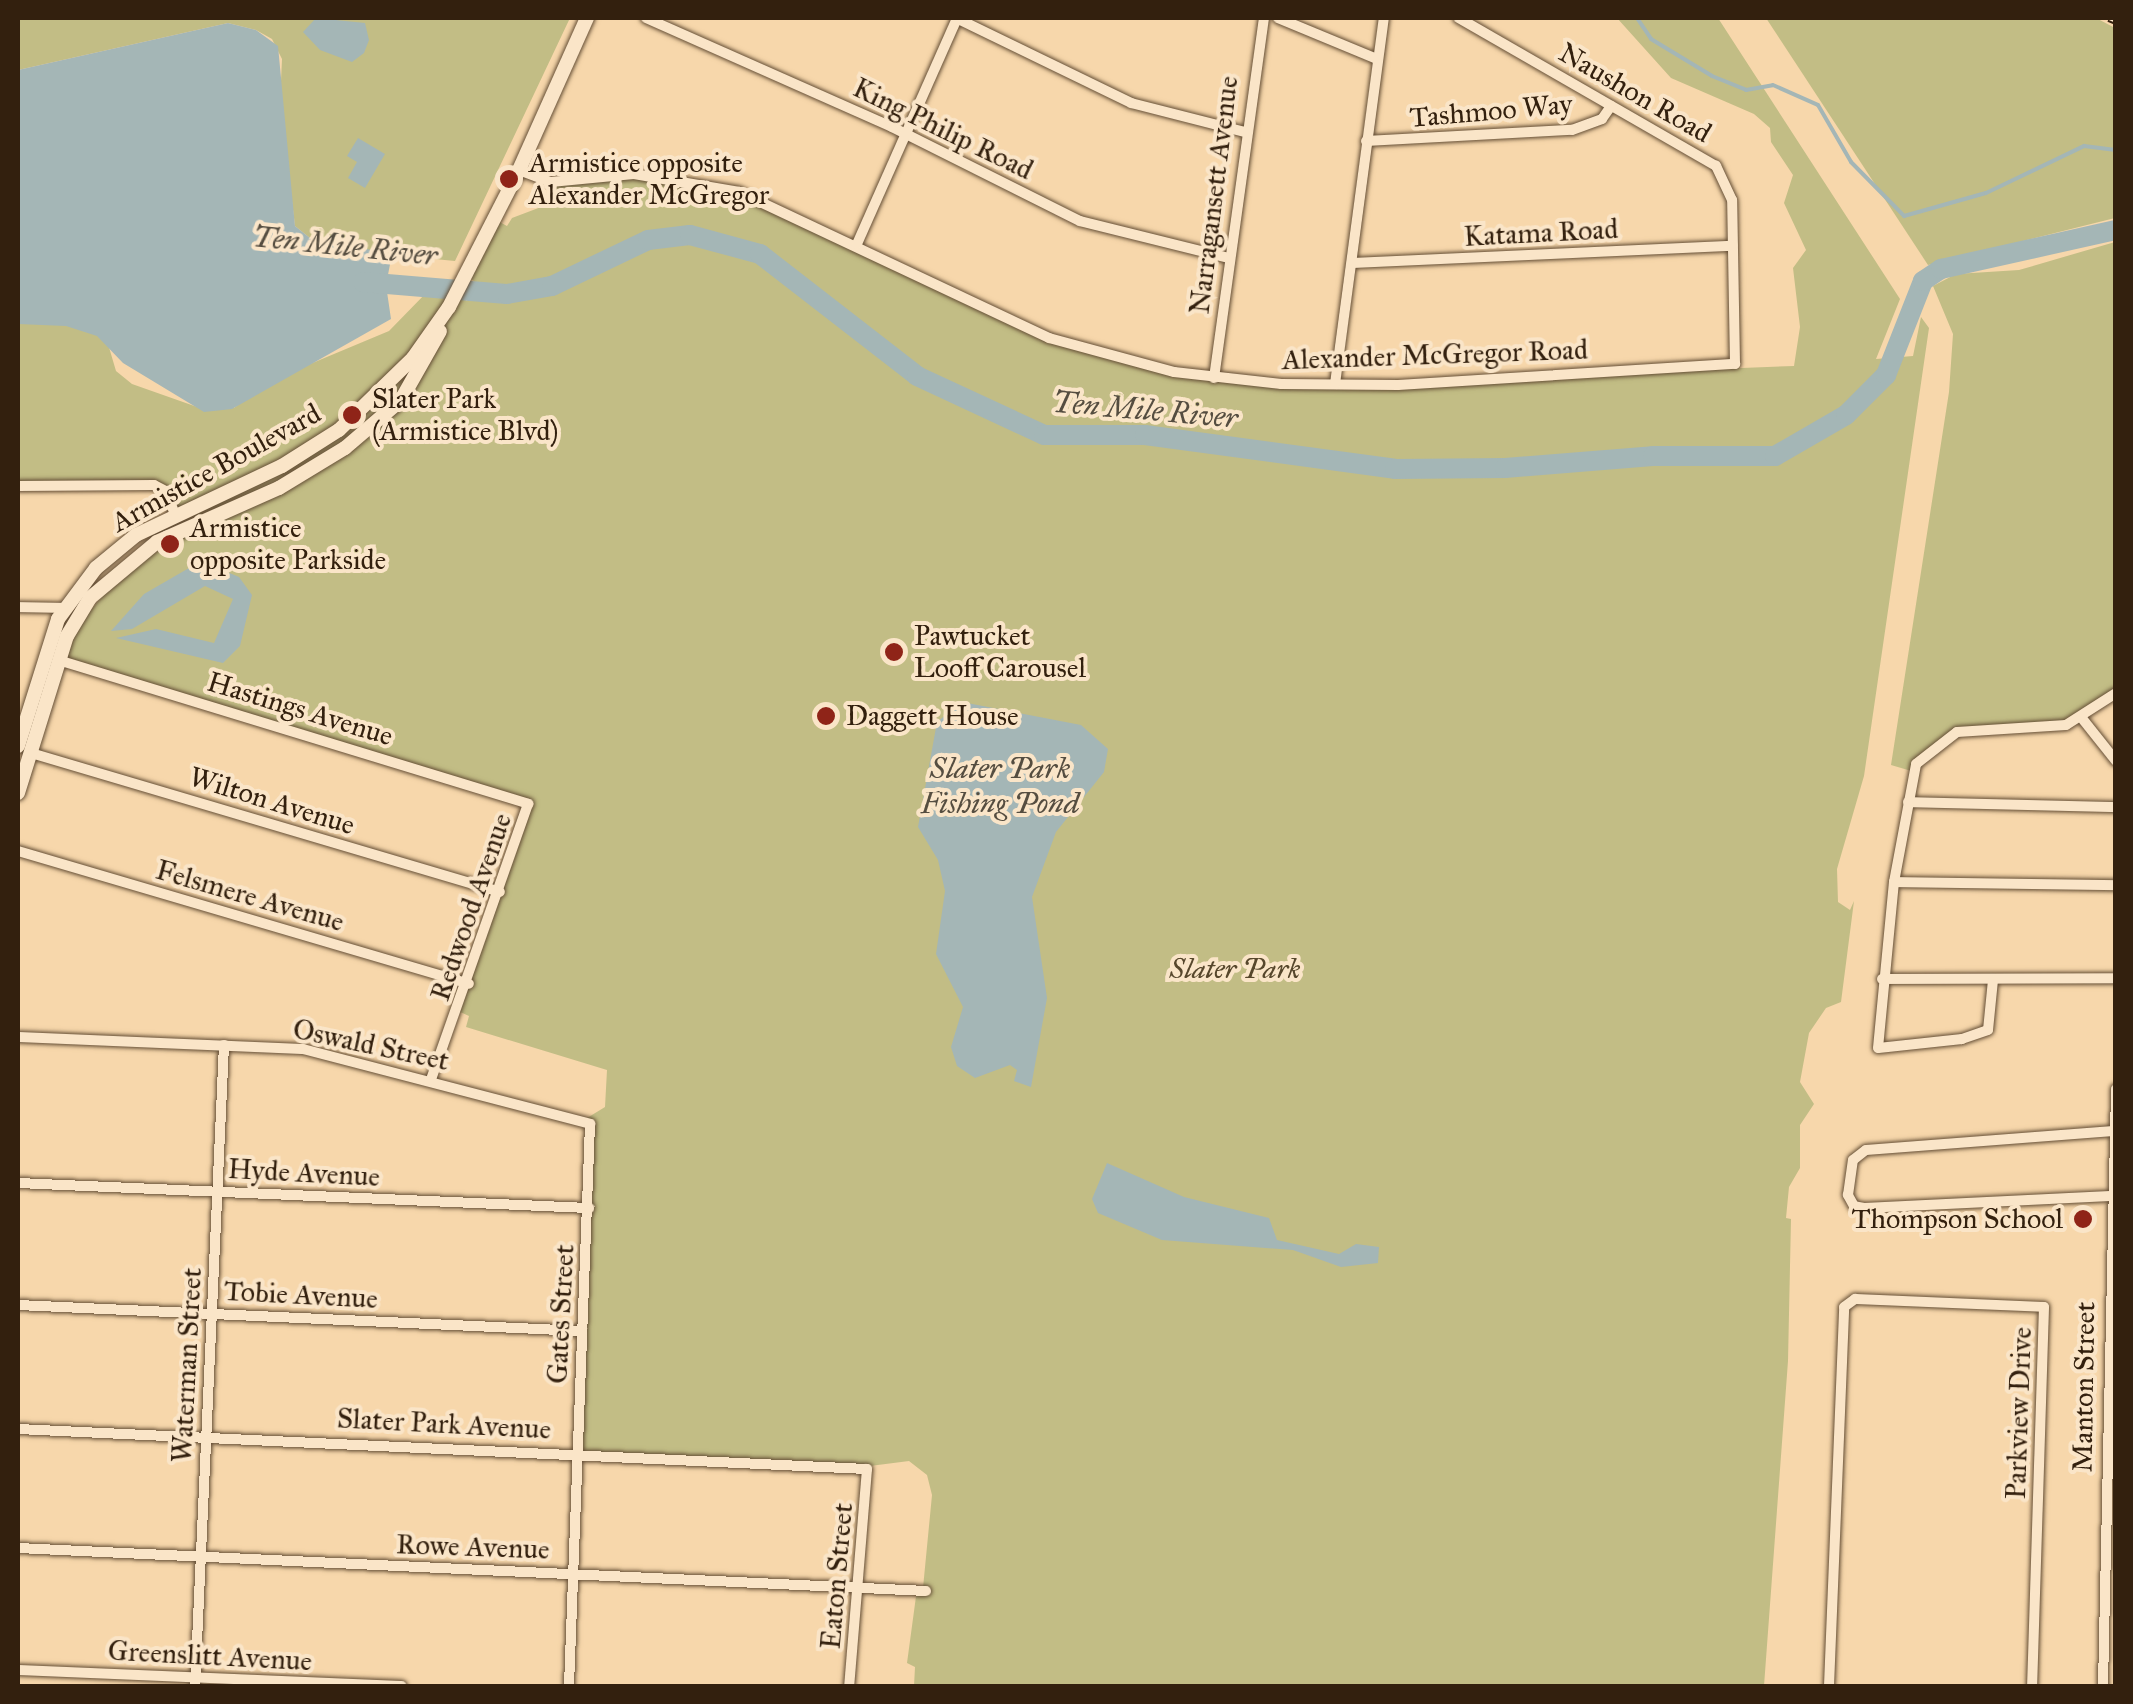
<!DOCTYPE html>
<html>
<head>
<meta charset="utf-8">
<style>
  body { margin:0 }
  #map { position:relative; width:2133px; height:1704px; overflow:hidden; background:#f7d7ab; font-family:"IM FELL Great Primer",serif }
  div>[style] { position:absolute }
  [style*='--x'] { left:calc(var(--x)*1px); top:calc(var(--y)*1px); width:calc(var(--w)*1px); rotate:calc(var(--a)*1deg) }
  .green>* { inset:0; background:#c2bd85 }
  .water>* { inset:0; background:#a4b6b6 }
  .stream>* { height:4px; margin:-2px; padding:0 2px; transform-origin:2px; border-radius:2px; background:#a4b6b6 }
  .river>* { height:20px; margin:-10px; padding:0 10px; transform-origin:10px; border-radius:10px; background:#a4b6b6 }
  .roads { filter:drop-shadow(0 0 2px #644e35) drop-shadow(0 0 2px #644e35) }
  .minor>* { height:10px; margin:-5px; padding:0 5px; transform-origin:5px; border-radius:5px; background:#fae5c8 }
  .secondary>* { height:14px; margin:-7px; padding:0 7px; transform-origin:7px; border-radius:7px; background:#fae5c8 }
  .rail>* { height:8px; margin-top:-4px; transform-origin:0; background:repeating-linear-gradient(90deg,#fae5c8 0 11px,#33200e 0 22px); box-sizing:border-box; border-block:2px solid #33200e }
  .dots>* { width:28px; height:28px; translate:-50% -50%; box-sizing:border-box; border:5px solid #fae5c8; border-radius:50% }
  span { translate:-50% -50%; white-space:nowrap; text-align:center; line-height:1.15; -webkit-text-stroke:8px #fae5c8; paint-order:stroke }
  .street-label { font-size:28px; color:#33200e }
  .poi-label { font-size:28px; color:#33200e }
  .left { translate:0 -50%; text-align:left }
  .right { translate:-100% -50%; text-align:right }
  .park-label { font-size:28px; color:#57472c; font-style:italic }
  .water-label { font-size:30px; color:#554d40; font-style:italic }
  .frame { position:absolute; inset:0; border:20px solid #33200e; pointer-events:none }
</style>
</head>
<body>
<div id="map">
  <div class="green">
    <div style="clip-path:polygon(18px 18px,570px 18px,455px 261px,363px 252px,310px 238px,295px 226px,280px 102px,282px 59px,272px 39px,256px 30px,228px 23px,18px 70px)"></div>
    <div style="clip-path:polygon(1617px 18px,1718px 18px,1900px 299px,1876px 359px,1913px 356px,1921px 317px,1929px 328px,1864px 776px,1837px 869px,1838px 902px,1850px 910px,1854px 901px,1841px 1002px,1826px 1008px,1809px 1033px,1800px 1082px,1814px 1104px,1800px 1125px,1800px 1168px,1789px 1187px,1786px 1218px,1791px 1219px,1788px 1361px,1764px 1686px,914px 1686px,915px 1667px,907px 1663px,917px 1589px,923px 1588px,932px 1495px,927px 1475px,909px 1461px,870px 1466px,581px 1451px,587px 1118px,605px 1107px,607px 1070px,466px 1027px,469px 1016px,458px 1011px,530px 800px,65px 659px,76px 627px,121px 575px,178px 538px,176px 513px,161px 488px,18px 487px,18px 281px,103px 327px,116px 371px,132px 384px,200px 408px,234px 408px,267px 382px,389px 331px,428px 291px,445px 288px,467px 301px,476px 283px,467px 275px,496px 220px,507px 226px,512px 218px,549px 204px,552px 185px,597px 176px,713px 185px,1055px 340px,1151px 367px,1303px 385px,1794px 366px,1800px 327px,1793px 268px,1806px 250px,1784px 203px,1793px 175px,1771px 142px,1770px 128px,1754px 114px,1671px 78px)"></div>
    <div style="clip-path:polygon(1766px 18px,2096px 18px,2115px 28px,2115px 218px,1928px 265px)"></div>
    <div style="clip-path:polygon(2115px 242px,2115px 691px,2081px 720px,1960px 730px,1927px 755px,1918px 773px,1891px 765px,1949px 392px,1953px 334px,1933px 286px,1956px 274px,2019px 270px)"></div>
  </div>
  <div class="water">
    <div style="clip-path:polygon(316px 18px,365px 23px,369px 40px,364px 53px,352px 62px,320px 50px,303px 32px)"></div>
    <div style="clip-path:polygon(228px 23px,256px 30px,278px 46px,295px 226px,310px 238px,392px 254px,386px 285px,391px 319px,232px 409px,204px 412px,123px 363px,97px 336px,66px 326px,18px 324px,18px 70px)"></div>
    <div style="clip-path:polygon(358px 138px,385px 154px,365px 188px,348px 178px,357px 162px,347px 156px)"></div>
    <div style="clip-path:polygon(213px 566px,239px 577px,252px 595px,240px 646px,223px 663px,116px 638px,156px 629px,214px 643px,233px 599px,205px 586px,132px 629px,111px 631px,144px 594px,189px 568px)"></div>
    <div style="clip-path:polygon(962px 702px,1081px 725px,1108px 749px,1104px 772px,1056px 832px,1032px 897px,1047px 998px,1031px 1087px,1014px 1081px,1017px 1070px,1010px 1065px,975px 1078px,957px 1066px,951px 1047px,963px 1007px,936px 954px,945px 891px,938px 860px,918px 827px,937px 722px)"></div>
    <div style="clip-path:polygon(1107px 1163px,1184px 1197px,1269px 1218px,1277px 1240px,1339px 1254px,1356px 1244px,1379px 1247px,1378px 1263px,1341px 1267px,1293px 1250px,1162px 1240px,1098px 1213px,1092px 1199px)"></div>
  </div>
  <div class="stream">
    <div style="--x:1637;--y:18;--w:25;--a:56"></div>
    <div style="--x:1651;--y:39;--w:71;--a:31.2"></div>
    <div style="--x:1712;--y:76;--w:37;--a:22"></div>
    <div style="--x:1746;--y:90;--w:27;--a:-10"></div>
    <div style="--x:1773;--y:85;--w:49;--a:24"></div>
    <div style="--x:1818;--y:105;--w:66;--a:59.9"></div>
    <div style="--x:1851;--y:162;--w:76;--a:45.5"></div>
    <div style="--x:1904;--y:216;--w:85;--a:-15.7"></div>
    <div style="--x:1986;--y:193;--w:109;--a:-25.6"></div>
    <div style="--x:2084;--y:146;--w:32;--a:7"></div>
  </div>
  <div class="river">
    <div style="--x:363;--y:282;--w:144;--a:4.8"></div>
    <div style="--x:507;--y:294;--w:46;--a:-10.1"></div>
    <div style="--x:552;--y:286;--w:106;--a:-25.6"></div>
    <div style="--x:648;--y:240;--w:42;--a:-6.8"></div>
    <div style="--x:690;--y:235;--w:73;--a:15.2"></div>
    <div style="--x:760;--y:254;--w:199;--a:37.8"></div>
    <div style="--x:917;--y:376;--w:140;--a:24.9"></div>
    <div style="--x:1044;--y:435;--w:101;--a:0"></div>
    <div style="--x:1145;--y:435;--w:252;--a:7.7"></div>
    <div style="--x:1395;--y:469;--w:110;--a:-0.5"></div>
    <div style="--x:1505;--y:468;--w:148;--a:-4.6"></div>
    <div style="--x:1653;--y:456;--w:122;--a:0"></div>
    <div style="--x:1775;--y:456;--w:82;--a:-30"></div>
    <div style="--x:1846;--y:415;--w:57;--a:-45"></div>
    <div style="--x:1886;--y:375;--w:101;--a:-68.5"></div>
    <div style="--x:1923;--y:281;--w:22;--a:-34"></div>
    <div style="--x:1941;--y:269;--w:179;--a:-12.6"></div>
  </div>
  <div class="roads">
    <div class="minor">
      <div style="--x:646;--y:18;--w:269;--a:23.9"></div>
      <div style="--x:892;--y:127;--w:210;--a:26.6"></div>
      <div style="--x:1080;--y:221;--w:153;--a:14"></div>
      <div style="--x:956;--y:18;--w:195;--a:25.9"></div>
      <div style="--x:1131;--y:103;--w:118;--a:14.3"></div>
      <div style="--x:1278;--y:18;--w:107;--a:22.5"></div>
      <div style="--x:1366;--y:141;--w:206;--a:-3.1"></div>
      <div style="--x:1572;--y:130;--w:32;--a:-20"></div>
      <div style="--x:1602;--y:119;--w:16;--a:-55"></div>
      <div style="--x:519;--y:170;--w:34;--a:21"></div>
      <div style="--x:551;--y:182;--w:83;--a:-5.5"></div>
      <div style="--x:634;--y:174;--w:107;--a:9.7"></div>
      <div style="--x:739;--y:192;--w:343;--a:25.2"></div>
      <div style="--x:1049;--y:338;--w:130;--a:15.2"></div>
      <div style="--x:1174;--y:372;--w:108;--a:6.4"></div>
      <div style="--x:1281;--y:384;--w:117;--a:0.5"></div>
      <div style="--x:1398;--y:385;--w:338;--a:-3.6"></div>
      <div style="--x:1735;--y:364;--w:164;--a:-91"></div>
      <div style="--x:1732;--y:200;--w:38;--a:-115"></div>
      <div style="--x:1716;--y:166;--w:297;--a:-150.1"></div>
      <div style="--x:857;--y:244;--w:247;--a:-66.1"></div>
      <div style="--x:1352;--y:263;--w:381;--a:-2.6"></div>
      <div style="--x:1214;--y:378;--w:363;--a:-82.1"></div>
      <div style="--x:1335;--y:384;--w:369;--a:-82.4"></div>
      <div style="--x:18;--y:486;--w:136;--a:-0.4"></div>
      <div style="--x:154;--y:485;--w:13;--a:27"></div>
      <div style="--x:166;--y:491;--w:26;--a:69"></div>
      <div style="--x:18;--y:607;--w:46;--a:1.2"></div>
      <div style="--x:58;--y:660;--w:492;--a:17"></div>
      <div style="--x:528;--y:804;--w:293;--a:109.4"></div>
      <div style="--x:2081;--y:717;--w:56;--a:51.5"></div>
      <div style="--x:31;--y:753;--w:489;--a:16.5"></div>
      <div style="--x:1908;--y:802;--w:208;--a:1.4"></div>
      <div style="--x:18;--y:851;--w:470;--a:16.4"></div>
      <div style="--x:1894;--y:882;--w:222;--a:0.8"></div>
      <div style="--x:1882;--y:979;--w:234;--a:-0.2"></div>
      <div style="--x:1993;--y:980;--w:50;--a:95.7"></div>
      <div style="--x:1988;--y:1030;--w:28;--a:161"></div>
      <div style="--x:1962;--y:1039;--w:84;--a:173.9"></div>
      <div style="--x:1878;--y:1048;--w:167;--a:-84.5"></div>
      <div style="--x:1894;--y:882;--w:120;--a:-79.4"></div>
      <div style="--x:1916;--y:764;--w:52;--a:-38"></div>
      <div style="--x:1957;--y:732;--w:109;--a:-3.7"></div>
      <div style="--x:2066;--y:725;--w:59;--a:-32.6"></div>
      <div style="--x:18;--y:1037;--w:285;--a:2.4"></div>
      <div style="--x:303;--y:1049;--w:297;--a:14.6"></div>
      <div style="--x:590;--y:1124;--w:562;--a:92.14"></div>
      <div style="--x:18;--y:1183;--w:572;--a:2.51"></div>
      <div style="--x:2110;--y:1196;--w:246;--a:177.2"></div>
      <div style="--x:1864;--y:1208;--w:10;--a:-169"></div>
      <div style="--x:1854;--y:1206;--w:13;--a:-119"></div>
      <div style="--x:1848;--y:1195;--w:35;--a:-82"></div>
      <div style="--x:1853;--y:1160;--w:16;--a:-38"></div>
      <div style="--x:1866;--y:1150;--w:248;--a:-4.4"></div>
      <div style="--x:18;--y:1305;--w:565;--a:2.64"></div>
      <div style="--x:18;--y:1429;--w:850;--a:2.7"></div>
      <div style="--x:867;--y:1469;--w:218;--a:94.7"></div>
      <div style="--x:18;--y:1548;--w:909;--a:2.71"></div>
      <div style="--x:18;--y:1670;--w:384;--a:2.4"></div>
      <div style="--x:195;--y:1686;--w:642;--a:-87.41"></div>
      <div style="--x:1829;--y:1686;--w:379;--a:-87.7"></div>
      <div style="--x:1844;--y:1307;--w:14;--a:-36"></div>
      <div style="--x:1855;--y:1299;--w:189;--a:2.4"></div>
      <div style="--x:2044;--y:1307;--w:379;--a:91.8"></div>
      <div style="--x:2103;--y:1686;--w:597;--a:-88.75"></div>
    </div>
    <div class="secondary">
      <div style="--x:18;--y:746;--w:133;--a:-72.5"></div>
      <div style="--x:58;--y:619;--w:64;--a:-53.3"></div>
      <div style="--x:96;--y:568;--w:52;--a:-39.5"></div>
      <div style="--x:136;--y:535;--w:161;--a:-25.3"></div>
      <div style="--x:282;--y:466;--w:67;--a:-32.3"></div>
      <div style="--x:339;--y:430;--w:103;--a:-44.2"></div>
      <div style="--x:413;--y:358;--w:62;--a:-54.8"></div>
      <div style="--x:449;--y:307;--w:154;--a:-62.9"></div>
      <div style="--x:519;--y:170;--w:167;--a:-65.9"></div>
      <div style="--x:18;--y:793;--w:164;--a:-72.7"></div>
      <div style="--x:67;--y:636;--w:44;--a:-58.8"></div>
      <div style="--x:90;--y:598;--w:87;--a:-39.9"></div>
      <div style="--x:157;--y:542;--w:133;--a:-23.9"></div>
      <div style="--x:279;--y:488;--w:77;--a:-31.2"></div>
      <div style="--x:345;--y:448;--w:74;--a:-40.6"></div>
      <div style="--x:401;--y:400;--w:79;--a:-60.5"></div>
    </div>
  </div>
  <div class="rail">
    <div style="--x:2109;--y:18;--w:8;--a:23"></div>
  </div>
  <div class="dots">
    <div style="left:509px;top:179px;background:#8f2418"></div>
    <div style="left:352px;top:415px;background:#8f2418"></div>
    <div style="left:170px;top:544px;background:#8f2418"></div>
    <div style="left:894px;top:652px;background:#8f2418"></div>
    <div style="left:826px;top:716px;background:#8f2418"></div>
    <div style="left:2083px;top:1219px;background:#8f2418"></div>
  </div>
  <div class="street-label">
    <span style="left:1635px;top:93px;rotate:30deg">Naushon Road</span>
    <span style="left:1491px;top:111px;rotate:-5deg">Tashmoo Way</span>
    <span style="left:943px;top:129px;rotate:26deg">King Philip Road</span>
    <span style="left:1214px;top:195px;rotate:-83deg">Narragansett Avenue</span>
    <span style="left:1541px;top:233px;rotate:-3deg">Katama Road</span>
    <span style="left:1435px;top:355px;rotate:-2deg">Alexander McGregor Road</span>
    <span style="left:216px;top:468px;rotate:-29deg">Armistice Boulevard</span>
    <span style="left:300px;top:709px;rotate:17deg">Hastings Avenue</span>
    <span style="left:272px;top:801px;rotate:17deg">Wilton Avenue</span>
    <span style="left:250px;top:896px;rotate:16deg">Felsmere Avenue</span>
    <span style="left:471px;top:907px;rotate:-71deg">Redwood Avenue</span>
    <span style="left:371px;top:1045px;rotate:12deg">Oswald Street</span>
    <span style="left:304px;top:1173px;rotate:3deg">Hyde Avenue</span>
    <span style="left:301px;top:1295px;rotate:3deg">Tobie Avenue</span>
    <span style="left:561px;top:1314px;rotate:-87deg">Gates Street</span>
    <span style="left:187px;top:1365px;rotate:-87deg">Waterman Street</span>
    <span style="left:2084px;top:1387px;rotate:-89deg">Manton Street</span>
    <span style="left:2019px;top:1413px;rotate:-88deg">Parkview Drive</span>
    <span style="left:444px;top:1424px;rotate:3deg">Slater Park Avenue</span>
    <span style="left:473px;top:1547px;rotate:2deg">Rowe Avenue</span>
    <span style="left:837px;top:1576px;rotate:-85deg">Eaton Street</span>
    <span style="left:210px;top:1656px;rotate:3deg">Greenslitt Avenue</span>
  </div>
  <div class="poi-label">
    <span class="left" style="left:529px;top:179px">Armistice opposite<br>Alexander McGregor</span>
    <span class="left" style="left:372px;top:415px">Slater Park<br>(Armistice Blvd)</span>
    <span class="left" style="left:190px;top:544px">Armistice<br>opposite Parkside</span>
    <span class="left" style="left:914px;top:652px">Pawtucket<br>Looff Carousel</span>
    <span class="left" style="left:846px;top:716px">Daggett House</span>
    <span class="right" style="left:2063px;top:1219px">Thompson School</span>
  </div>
  <div class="park-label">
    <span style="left:1235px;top:969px">Slater Park</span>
  </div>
  <div class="water-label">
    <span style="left:345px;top:246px;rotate:6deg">Ten Mile River</span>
    <span style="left:1145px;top:410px;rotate:5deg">Ten Mile River</span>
    <span style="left:1000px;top:785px">Slater Park<br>Fishing Pond</span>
  </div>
  <div class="frame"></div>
</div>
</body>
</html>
